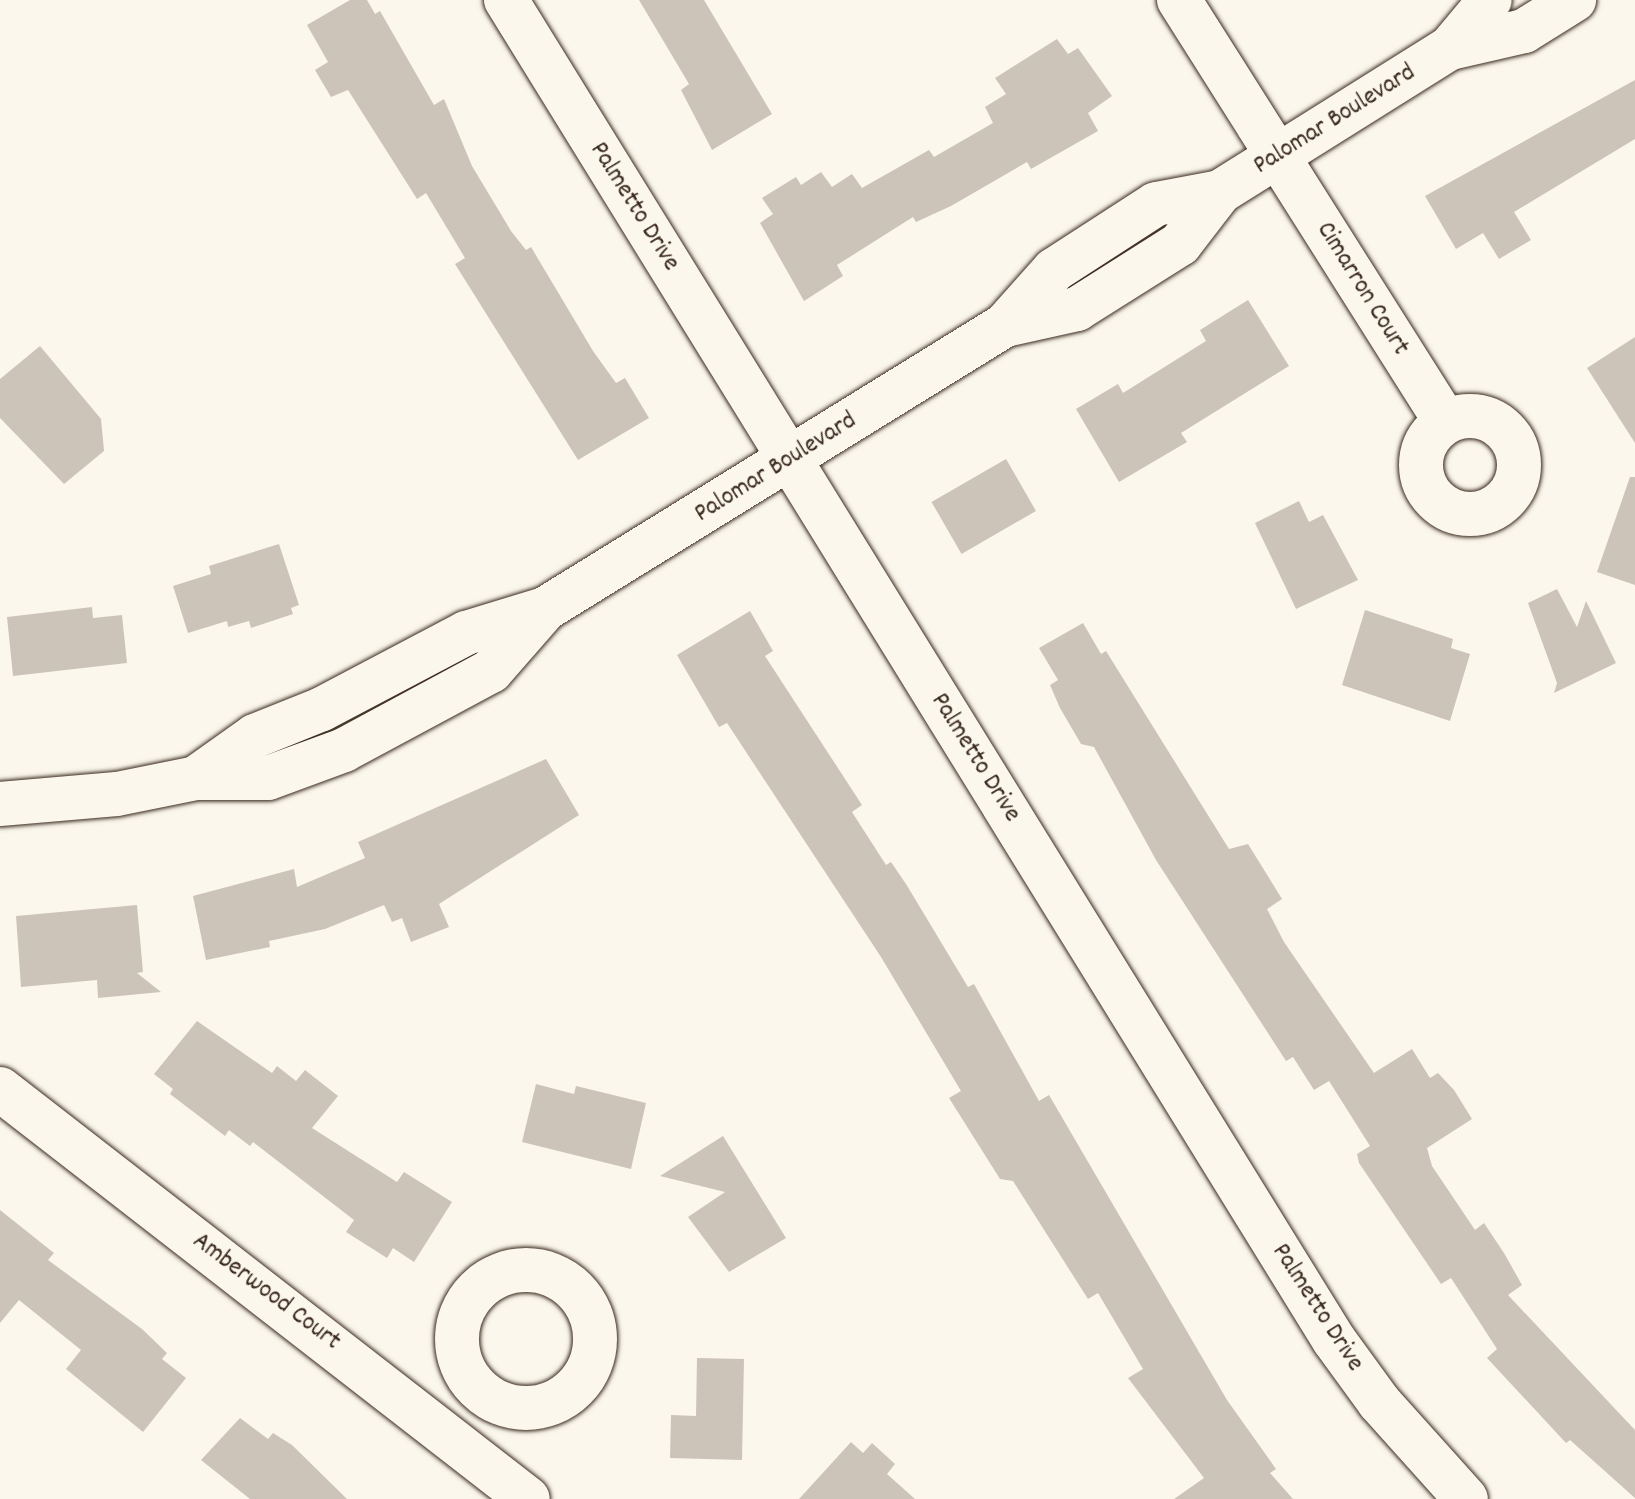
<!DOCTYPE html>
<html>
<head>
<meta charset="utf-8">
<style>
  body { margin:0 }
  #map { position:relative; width:1635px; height:1499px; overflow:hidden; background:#fbf7ec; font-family:Dekko,sans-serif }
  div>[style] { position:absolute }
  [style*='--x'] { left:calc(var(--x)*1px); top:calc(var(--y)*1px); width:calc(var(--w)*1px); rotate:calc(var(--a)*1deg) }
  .building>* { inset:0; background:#ccc4b9; transform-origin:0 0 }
  .roads { filter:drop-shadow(0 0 2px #3b2a1e) drop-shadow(0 0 2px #3b2a1e) }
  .minor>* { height:44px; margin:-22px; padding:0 22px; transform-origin:22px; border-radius:22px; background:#fbf7ec }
  .minor>.ring { margin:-22px; padding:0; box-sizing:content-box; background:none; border:44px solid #fbf7ec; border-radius:50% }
  span { translate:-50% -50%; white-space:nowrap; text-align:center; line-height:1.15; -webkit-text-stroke:7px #fbf7ec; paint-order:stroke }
  .street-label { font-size:26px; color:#3b2a1e }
</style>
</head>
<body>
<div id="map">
  <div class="building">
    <div style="clip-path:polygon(350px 0,367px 0,375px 14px,380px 11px,434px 105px,444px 99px,472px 166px,511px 231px,526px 250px,531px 247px,593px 351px,616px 383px,625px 378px,649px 418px,578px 460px,455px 264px,465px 258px,426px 193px,417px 199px,348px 90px,331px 97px,315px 70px,328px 62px,307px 25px)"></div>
    <div style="clip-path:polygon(639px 0,704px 0,772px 114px,712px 150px,681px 90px,689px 84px)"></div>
    <div style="clip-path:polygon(1057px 39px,1068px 54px,1078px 48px,1112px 96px,1088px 113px,1098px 131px,1031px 169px,1027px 162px,951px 206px,916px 222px,913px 217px,837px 265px,843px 276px,804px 301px,760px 223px,773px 214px,762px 198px,796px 177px,801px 185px,821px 172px,832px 187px,852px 174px,862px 188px,929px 150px,934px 157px,993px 123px,985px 107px,1006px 94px,995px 78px)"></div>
    <div style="clip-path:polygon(1635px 80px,1635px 139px,1514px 212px,1531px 240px,1499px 259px,1483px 233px,1456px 249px,1425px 196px)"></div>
    <div style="clip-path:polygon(1248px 300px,1289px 366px,1181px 433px,1187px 442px,1119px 482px,1076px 409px,1118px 384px,1123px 393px,1206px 341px,1200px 330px)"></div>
    <div style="clip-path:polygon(1635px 337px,1635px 443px,1587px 368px)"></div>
    <div style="clip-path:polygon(40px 346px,101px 419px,104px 451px,64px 484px,0 418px,0 379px)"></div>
    <div style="left:1006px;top:459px;width:60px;height:86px;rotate:60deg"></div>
    <div style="clip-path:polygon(1630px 477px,1635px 477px,1635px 585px,1597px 572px)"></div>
    <div style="clip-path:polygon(1299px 501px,1309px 522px,1323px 515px,1358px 580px,1296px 609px,1255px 523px)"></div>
    <div style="clip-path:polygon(279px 544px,299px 605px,291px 608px,293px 614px,251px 628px,249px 621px,228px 627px,227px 621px,188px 633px,173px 586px,211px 574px,209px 566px)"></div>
    <div style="clip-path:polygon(1557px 589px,1577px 627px,1586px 601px,1616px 663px,1554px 693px,1557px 683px,1528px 603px)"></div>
    <div style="clip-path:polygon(92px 607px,93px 618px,122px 615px,127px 663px,13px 676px,7px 617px)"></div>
    <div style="clip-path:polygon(1365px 610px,1453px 639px,1451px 648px,1470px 654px,1450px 721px,1342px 685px)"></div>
    <div style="clip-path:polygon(750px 611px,773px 651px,765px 656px,862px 805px,852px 812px,886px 865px,891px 862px,906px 884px,968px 987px,974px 984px,1039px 1101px,1049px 1095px,1227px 1400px,1276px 1469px,1270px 1473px,1293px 1499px,1174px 1499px,1204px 1478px,1128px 1378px,1143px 1369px,1098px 1293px,1088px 1299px,1013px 1181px,1000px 1179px,949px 1098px,961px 1091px,881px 957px,727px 723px,719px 727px,677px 655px)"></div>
    <div style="clip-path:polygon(1083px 623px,1101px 654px,1106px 651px,1229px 849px,1248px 844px,1282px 899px,1267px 909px,1284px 942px,1374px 1073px,1412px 1049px,1430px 1078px,1438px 1073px,1454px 1090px,1472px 1119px,1427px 1148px,1432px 1166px,1475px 1230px,1484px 1223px,1504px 1253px,1522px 1285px,1508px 1295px,1635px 1430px,1635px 1498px,1570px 1440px,1566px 1443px,1487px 1358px,1497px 1349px,1451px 1278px,1441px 1284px,1359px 1163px,1357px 1154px,1370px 1146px,1329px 1081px,1314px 1090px,1293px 1057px,1286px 1061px,1156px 860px,1094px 747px,1081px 744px,1060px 708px,1050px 685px,1058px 680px,1039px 648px)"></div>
    <div style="clip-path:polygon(546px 759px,579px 815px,439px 904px,449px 927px,411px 942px,402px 918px,392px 922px,384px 905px,325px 929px,269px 941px,270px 947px,206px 960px,193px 896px,294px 869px,297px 887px,365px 858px,358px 842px)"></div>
    <div style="clip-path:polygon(137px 905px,143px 972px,137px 973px,161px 992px,98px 998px,97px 980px,21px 987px,16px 916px)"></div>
    <div style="clip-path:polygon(197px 1021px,272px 1073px,277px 1066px,296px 1081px,305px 1070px,338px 1096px,312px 1128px,397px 1182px,404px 1172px,452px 1202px,414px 1262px,393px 1248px,387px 1258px,346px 1232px,354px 1220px,253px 1142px,250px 1146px,229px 1130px,225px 1136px,170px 1094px,173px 1089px,154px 1074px)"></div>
    <div style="clip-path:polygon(536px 1084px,574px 1094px,576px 1086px,646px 1103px,631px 1169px,522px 1142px)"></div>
    <div style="clip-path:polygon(723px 1136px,786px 1238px,729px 1272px,688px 1217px,725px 1192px,660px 1176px)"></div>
    <div style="clip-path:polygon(0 1210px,54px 1253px,48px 1260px,142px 1329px,167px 1353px,162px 1359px,186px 1378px,143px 1432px,66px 1369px,81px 1350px,19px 1300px,0 1323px)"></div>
    <div style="clip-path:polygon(697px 1358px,744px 1359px,742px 1460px,670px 1458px,671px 1415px,696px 1416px)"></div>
    <div style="clip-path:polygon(240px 1418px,268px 1439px,273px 1433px,292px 1445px,347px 1499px,250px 1499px,201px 1460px)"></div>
    <div style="clip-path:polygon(851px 1442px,863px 1453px,872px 1443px,895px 1464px,887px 1474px,915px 1499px,799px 1499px)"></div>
  </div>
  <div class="roads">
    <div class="minor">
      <div style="--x:506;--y:0;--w:1575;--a:58.29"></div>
      <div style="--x:1334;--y:1340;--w:77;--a:54"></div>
      <div style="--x:1379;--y:1402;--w:130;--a:48.1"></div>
      <div style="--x:1179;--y:0;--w:499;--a:57.7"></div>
      <div style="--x:1450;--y:48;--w:76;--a:-12.9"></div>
      <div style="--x:1524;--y:31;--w:59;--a:-31.8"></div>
      <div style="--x:1005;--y:325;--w:74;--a:-12.5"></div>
      <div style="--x:1077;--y:309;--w:122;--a:-32.3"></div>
      <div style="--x:1180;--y:244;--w:66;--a:-52.4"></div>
      <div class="ring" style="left:1421px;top:416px;width:54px;height:54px"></div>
      <div style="--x:196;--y:778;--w:72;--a:-35.4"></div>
      <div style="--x:255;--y:736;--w:72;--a:-21.9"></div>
      <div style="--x:322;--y:709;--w:163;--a:-27.8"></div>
      <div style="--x:466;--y:633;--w:83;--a:-16.9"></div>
      <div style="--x:545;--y:609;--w:541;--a:-31.69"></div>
      <div style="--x:1005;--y:325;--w:74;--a:-48.3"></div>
      <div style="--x:1054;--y:270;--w:121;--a:-32.9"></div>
      <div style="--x:1156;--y:204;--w:65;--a:-10.6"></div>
      <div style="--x:1220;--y:192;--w:271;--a:-32.1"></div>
      <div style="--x:1450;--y:48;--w:62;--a:-50.2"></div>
      <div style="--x:0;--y:804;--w:117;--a:-4.9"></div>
      <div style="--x:117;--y:794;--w:81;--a:-11.4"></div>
      <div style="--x:196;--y:778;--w:72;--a:0"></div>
      <div style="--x:268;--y:778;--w:81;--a:-20.2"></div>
      <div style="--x:344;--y:750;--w:167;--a:-28.3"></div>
      <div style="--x:491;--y:671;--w:82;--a:-48.9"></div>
      <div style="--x:0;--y:1089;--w:668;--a:37.83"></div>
      <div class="ring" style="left:457px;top:1270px;width:94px;height:94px"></div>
    </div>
  </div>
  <div class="street-label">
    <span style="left:1335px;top:120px;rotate:-32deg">Palomar Boulevard</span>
    <span style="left:634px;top:207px;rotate:58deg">Palmetto Drive</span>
    <span style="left:1362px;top:289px;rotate:58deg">Cimarron Court</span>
    <span style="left:776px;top:468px;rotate:-32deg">Palomar Boulevard</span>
    <span style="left:975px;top:758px;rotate:58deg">Palmetto Drive</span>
    <span style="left:266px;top:1292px;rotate:37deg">Amberwood Court</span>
    <span style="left:1317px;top:1308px;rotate:57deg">Palmetto Drive</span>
  </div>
</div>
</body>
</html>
